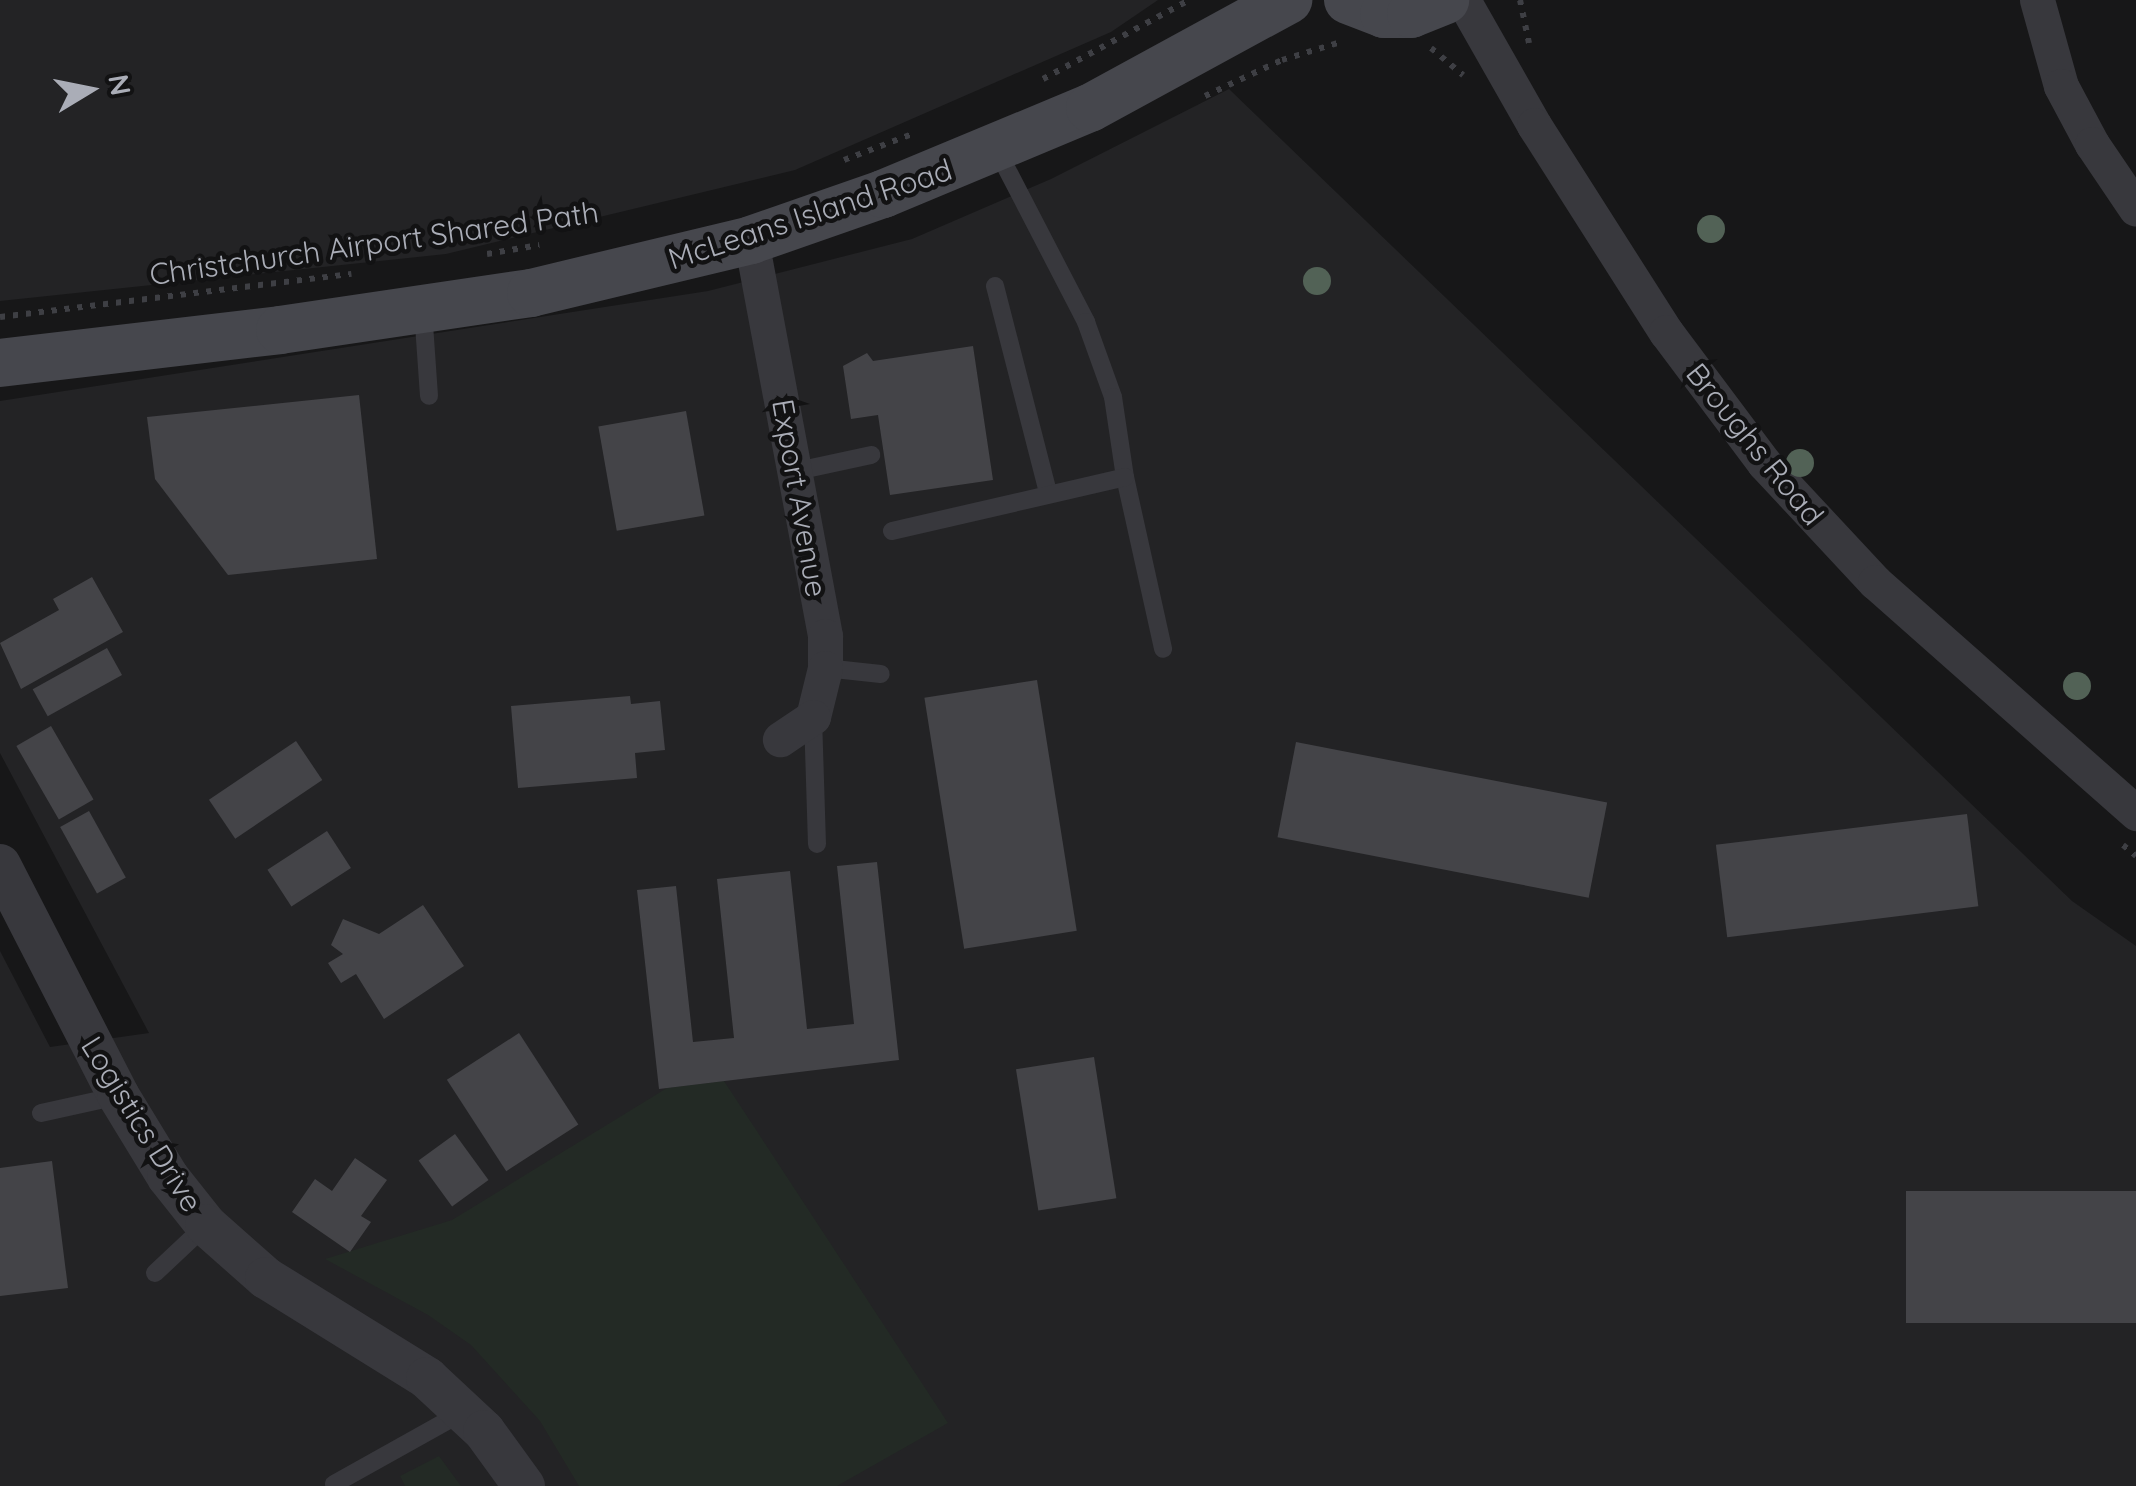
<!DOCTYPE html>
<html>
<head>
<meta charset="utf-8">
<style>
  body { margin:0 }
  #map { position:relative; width:2136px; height:1486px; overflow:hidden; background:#171718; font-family:Quicksand,sans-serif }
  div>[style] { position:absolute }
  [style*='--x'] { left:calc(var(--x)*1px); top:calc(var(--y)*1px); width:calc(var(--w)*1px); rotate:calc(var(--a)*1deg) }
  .built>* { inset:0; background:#232325 }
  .green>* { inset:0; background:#232a25 }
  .building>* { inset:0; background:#444448; transform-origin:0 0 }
  .path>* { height:6px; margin-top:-3px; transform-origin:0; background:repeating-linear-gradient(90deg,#3e3f44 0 5px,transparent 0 13px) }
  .service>* { height:18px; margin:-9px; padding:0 9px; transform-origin:9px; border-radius:9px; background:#38383d }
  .minor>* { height:35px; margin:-17.5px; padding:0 17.5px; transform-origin:17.5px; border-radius:17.5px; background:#38383d }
  .tertiary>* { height:42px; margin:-21px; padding:0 21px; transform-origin:21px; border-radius:21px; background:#38383d }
  .secondary>* { height:48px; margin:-24px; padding:0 24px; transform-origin:24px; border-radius:24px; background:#46474d }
  .trees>* { width:28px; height:28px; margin:-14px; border-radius:50%; background:#526256 }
  span { translate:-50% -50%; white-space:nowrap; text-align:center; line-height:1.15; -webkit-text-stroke:9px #121213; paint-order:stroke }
  .street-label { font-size:30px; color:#aaadb7 }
  .north { position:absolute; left:40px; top:40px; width:100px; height:100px; -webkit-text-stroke:8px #121213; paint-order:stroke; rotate:80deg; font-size:28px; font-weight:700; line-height:40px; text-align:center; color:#aaadb7 }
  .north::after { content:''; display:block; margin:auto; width:35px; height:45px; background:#aaadb7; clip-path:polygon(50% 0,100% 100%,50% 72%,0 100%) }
</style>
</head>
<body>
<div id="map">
  <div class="built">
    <div style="clip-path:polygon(0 0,1158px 0,1111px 32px,795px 170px,446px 254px,0 301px)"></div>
    <div style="clip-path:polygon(1229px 89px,2072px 901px,2136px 946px,2136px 1486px,0 1486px,0 951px,50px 1047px,149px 1033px,0 753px,0 401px,708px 291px,912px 239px,1051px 179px)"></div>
  </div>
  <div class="green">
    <div style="clip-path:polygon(724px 1081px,948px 1423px,837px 1486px,579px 1486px,540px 1421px,471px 1345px,428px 1315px,325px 1259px,452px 1220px,667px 1088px)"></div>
    <div style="clip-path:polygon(439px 1456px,461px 1486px,405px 1486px,400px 1476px)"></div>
  </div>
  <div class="building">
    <div style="clip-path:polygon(973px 346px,993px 480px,890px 495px,878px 415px,851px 419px,843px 366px,867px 353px,873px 361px)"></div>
    <div style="clip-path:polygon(359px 395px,377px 559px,228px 575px,155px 479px,147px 417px)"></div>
    <div style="left:686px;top:411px;width:106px;height:89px;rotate:80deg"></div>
    <div style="clip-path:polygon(92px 577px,123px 632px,21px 689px,0 643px,59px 610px,53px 599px)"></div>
    <div style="left:107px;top:648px;width:31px;height:85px;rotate:61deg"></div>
    <div style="left:1037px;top:680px;width:254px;height:114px;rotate:81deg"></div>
    <div style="clip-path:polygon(630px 696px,631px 704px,660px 701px,665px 750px,635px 753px,637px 778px,518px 788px,511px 706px)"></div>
    <div style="left:51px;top:726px;width:85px;height:40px;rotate:60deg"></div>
    <div style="left:296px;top:741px;width:47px;height:105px;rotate:56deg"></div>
    <div style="left:1296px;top:742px;width:317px;height:97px;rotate:11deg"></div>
    <div style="left:89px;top:811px;width:76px;height:33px;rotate:61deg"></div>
    <div style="left:1967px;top:814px;width:93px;height:253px;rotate:83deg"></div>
    <div style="left:327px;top:831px;width:44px;height:71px;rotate:57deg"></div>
    <div style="clip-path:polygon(877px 862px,899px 1060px,659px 1089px,637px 890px,676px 886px,693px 1042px,734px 1038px,717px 879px,790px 871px,807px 1029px,854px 1024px,837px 866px)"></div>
    <div style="clip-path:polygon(423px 905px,464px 966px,384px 1019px,356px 974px,341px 983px,328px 963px,343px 954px,331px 945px,343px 919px,379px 934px)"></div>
    <div style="left:519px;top:1033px;width:109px;height:86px;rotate:57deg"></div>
    <div style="left:1094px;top:1057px;width:143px;height:79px;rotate:81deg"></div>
    <div style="left:455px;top:1134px;width:57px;height:45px;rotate:54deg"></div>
    <div style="clip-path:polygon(355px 1158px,387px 1180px,361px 1216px,371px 1222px,350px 1252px,292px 1212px,315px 1179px,332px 1191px)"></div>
    <div style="clip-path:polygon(52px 1161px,68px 1288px,0 1296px,0 1168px)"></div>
    <div style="left:2136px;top:1191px;width:132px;height:230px;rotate:90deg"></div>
  </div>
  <div class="path">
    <div style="--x:1520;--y:0;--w:44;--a:78.2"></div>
    <div style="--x:1431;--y:48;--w:42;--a:40.2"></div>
    <div style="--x:1043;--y:79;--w:166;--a:-28.4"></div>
    <div style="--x:1205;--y:96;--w:85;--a:-25.1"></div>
    <div style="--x:1282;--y:60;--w:62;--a:-17"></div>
    <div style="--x:844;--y:160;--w:73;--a:-20.9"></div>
    <div style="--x:487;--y:254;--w:53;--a:-9.8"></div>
    <div style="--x:0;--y:317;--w:354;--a:-7"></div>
    <div style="--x:2123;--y:845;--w:17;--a:40"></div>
  </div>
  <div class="service">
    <div style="--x:997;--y:150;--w:194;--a:62.6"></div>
    <div style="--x:1086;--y:322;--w:80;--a:70.2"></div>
    <div style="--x:1113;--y:397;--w:81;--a:81.5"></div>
    <div style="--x:1125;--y:477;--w:176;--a:77.5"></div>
    <div style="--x:995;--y:286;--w:214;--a:75.6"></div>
    <div style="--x:423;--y:310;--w:86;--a:86"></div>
    <div style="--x:797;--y:471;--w:76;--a:-12.2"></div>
    <div style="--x:892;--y:531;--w:239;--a:-13"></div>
    <div style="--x:825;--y:668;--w:56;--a:6.1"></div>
    <div style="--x:813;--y:717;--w:127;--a:88.2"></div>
    <div style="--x:41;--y:1113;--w:79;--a:-12.4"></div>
    <div style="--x:155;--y:1273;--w:69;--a:-43.2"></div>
    <div style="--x:334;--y:1484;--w:148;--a:-29.2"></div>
  </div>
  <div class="minor">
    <div style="--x:1463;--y:0;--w:144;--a:60.4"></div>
    <div style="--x:1534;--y:125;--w:246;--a:57.5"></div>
    <div style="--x:1666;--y:332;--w:164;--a:53.2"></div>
    <div style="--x:1764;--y:463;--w:163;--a:47"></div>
    <div style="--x:1875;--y:582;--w:349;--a:41.5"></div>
    <div style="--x:2037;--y:0;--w:89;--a:74.4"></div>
    <div style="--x:2061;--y:86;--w:66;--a:61.9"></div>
    <div style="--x:2092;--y:144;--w:78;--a:55.9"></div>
    <div style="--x:751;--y:240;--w:403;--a:79.4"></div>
    <div style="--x:825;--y:636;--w:32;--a:90"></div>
    <div style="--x:825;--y:668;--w:50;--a:103.8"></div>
    <div style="--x:813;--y:717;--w:40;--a:146"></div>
  </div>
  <div class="tertiary">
    <div style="--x:0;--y:865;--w:259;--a:62.8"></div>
    <div style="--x:118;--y:1095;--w:96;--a:58.6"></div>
    <div style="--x:168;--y:1177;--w:61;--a:51.6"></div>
    <div style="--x:206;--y:1225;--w:80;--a:41.5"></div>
    <div style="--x:266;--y:1278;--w:190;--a:31.8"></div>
    <div style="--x:427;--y:1378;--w:78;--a:42.9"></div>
    <div style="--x:484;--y:1431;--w:68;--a:54"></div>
  </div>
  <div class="secondary">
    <div style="--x:1348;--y:0;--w:39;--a:21"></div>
    <div style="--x:1384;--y:14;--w:27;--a:0"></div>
    <div style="--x:1411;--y:14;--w:37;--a:-22"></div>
    <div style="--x:0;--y:363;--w:282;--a:-6.7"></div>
    <div style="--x:280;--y:330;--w:254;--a:-8.4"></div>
    <div style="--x:531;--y:293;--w:226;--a:-13.5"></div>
    <div style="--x:751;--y:240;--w:140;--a:-19.2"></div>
    <div style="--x:883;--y:194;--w:224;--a:-22.6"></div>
    <div style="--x:1090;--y:108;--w:226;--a:-28.6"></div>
  </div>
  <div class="trees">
    <div style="left:1711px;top:229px"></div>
    <div style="left:1317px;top:281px"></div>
    <div style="left:1800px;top:463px"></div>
    <div style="left:2077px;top:686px"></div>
  </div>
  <div class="street-label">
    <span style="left:810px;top:214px;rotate:-18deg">McLeans Island Road</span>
    <span style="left:374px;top:243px;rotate:-8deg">Christchurch Airport Shared Path</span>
    <span style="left:1755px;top:444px;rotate:51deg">Broughs Road</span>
    <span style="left:800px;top:498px;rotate:80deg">Export Avenue</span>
    <span style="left:142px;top:1124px;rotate:58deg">Logistics Drive</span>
  </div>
  <div class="north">N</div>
</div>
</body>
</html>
